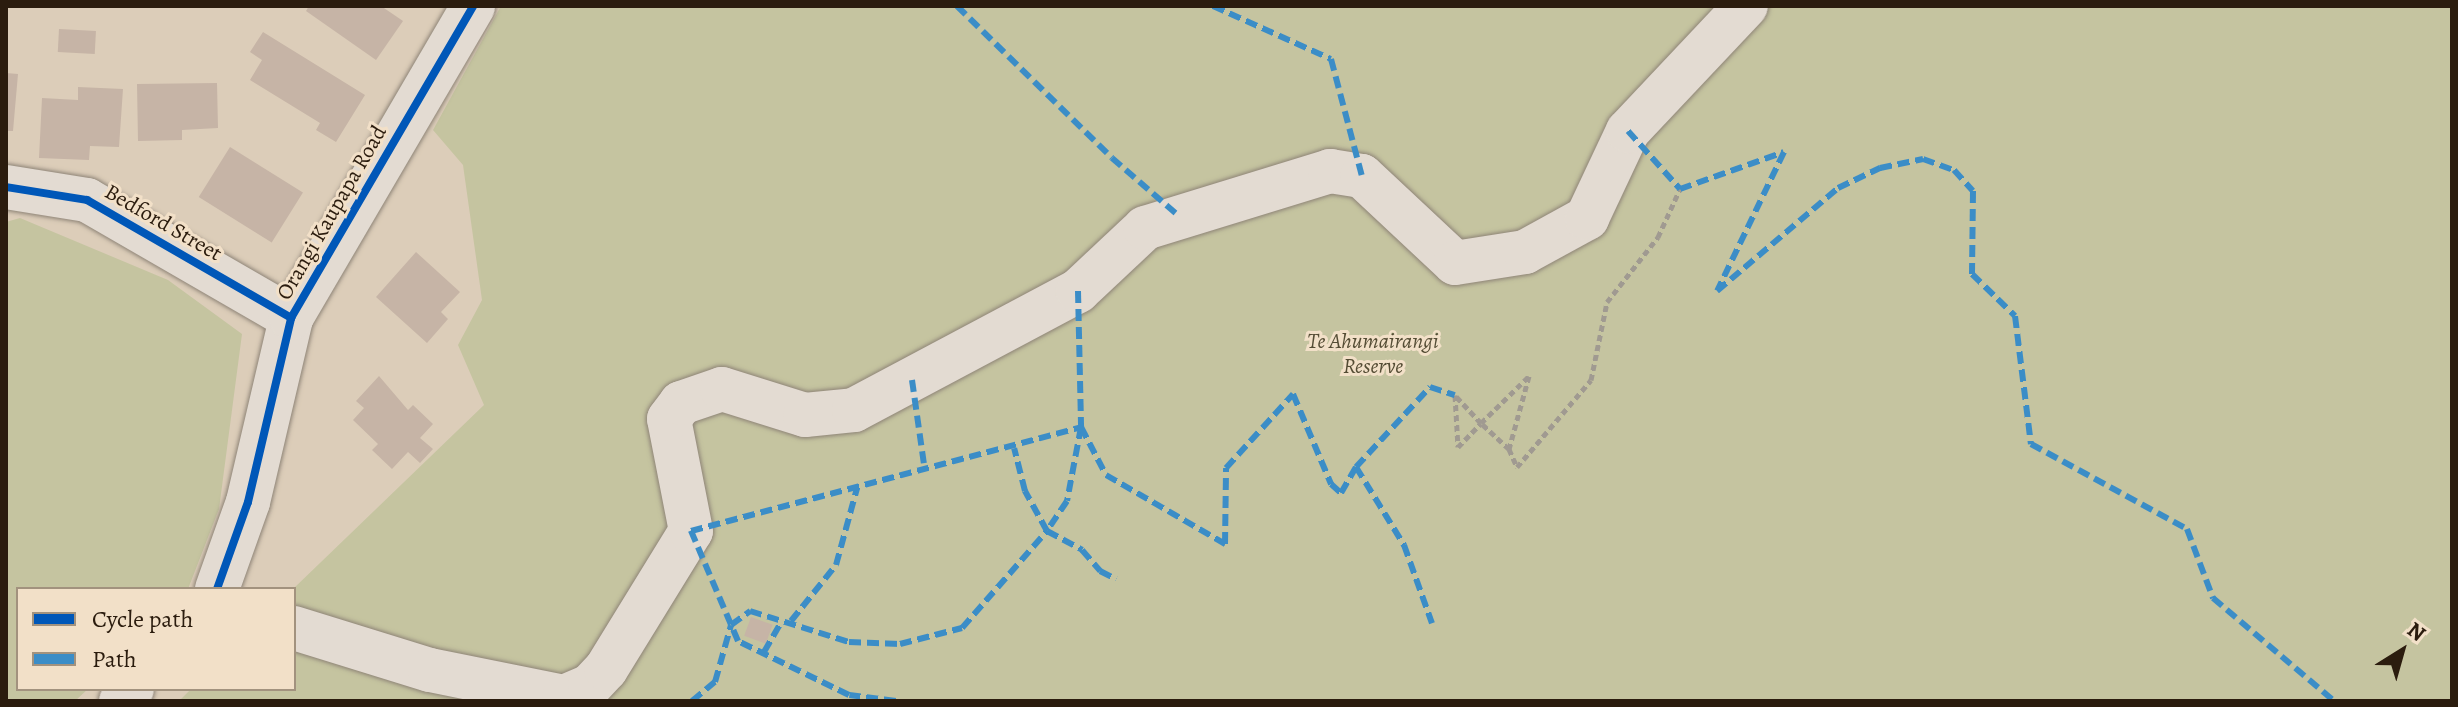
<!DOCTYPE html>
<html>
<head>
<meta charset="utf-8">
<style>
  body { margin:0 }
  #map { position:relative; width:2458px; height:707px; overflow:hidden; background:#dccdb9; font-family:Alegreya,serif }
  div>[style] { position:absolute }
  [style*='--x'] { left:calc(var(--x)*1px); top:calc(var(--y)*1px); width:calc(var(--w)*1px); rotate:calc(var(--a)*1deg) }
  .green>* { inset:0; background:#c5c4a0 }
  .building>* { inset:0; background:#c6b4a6; transform-origin:0 0 }
  .path>* { height:5px; margin-top:-2.5px; transform-origin:0; background:repeating-linear-gradient(90deg,#a09a91 0 6px,transparent 0 10px) }
  .roads { filter:drop-shadow(0 0 2px #8e8477) drop-shadow(0 0 2px #8e8477) }
  .minor>* { height:44px; margin:-22px; padding:0 22px; transform-origin:22px; border-radius:22px; background:#e3dbd2 }
  .quiet>* { height:6px; margin-top:-3px; transform-origin:0; background:repeating-linear-gradient(90deg,#3b8dc7 0 12px,transparent 0 18px) }
  .cycleway>* { height:8px; margin:-4px; padding:0 4px; transform-origin:4px; border-radius:4px; background:#0057b8 }
  span { translate:-50% -50%; white-space:nowrap; text-align:center; line-height:1.15; -webkit-text-stroke:6px #f2e0c8; paint-order:stroke }
  .street-label { font-size:22px; color:#2b1c0e }
  .park-label { font-size:22px; color:#544c34; font-style:italic }
  .frame { position:absolute; inset:0; border:8px solid #2b1c0e; pointer-events:none }
  .legend { position:absolute; left:16px; top:587px; width:280px; height:104px; box-sizing:border-box; background:#f2e0c8; border:2px solid #a2927e; margin:0; padding:10px 14px; list-style:none; font-size:24px; color:#2b1c0e }
  .legend li { display:flex; align-items:center; gap:16px; height:40px }
  .legend b { width:40px; border:2px solid #a2927e }
  .north { position:absolute; left:2362px; top:611px; width:80px; height:80px; -webkit-text-stroke:6px #f2e0c8; paint-order:stroke; rotate:37deg; font-size:22px; font-weight:700; line-height:32px; text-align:center; color:#2b1c0e }
  .north::after { content:''; display:block; margin:auto; width:28px; height:36px; background:#2b1c0e; clip-path:polygon(50% 0,100% 100%,50% 72%,0 100%) }
</style>
</head>
<body>
<div id="map">
  <div class="green">
    <div style="clip-path:polygon(501px 6px,2452px 6px,2452px 701px,179px 701px,191px 689px,294px 689px,293px 589px,484px 405px,458px 345px,482px 300px,463px 165px,433px 130px)"></div>
    <div style="clip-path:polygon(20px 218px,168px 280px,242px 334px,219px 509px,188px 589px,18px 589px,18px 689px,88px 689px,75px 701px,6px 701px,6px 222px)"></div>
  </div>
  <div class="building">
    <div style="clip-path:polygon(309px 6px,381px 6px,403px 21px,376px 60px,306px 11px)"></div>
    <div style="left:59px;top:29px;width:37px;height:23px;rotate:3deg"></div>
    <div style="clip-path:polygon(263px 32px,365px 95px,336px 142px,316px 130px,320px 123px,250px 80px,262px 60px,250px 52px)"></div>
    <div style="clip-path:polygon(6px 73px,18px 74px,13px 131px,6px 131px)"></div>
    <div style="clip-path:polygon(217px 83px,218px 128px,182px 130px,182px 140px,138px 141px,137px 84px)"></div>
    <div style="clip-path:polygon(78px 87px,123px 89px,119px 147px,90px 146px,89px 160px,39px 158px,42px 98px,78px 100px)"></div>
    <div style="left:230px;top:147px;width:86px;height:59px;rotate:32deg"></div>
    <div style="clip-path:polygon(416px 252px,460px 292px,441px 312px,448px 319px,427px 343px,376px 297px)"></div>
    <div style="clip-path:polygon(379px 376px,408px 410px,413px 405px,433px 424px,420px 438px,433px 449px,420px 463px,408px 452px,392px 469px,372px 450px,378px 444px,353px 420px,364px 408px,356px 401px)"></div>
    <div style="left:751px;top:617px;width:23px;height:20px;rotate:20deg"></div>
  </div>
  <div class="path">
    <div style="--x:1509;--y:449;--w:38;--a:-137"></div>
    <div style="--x:1481;--y:423;--w:38;--a:-133"></div>
    <div style="--x:1455;--y:395;--w:52;--a:86.7"></div>
    <div style="--x:1458;--y:447;--w:33;--a:-46"></div>
    <div style="--x:1481;--y:423;--w:67;--a:-44.4"></div>
    <div style="--x:1529;--y:376;--w:76;--a:105.3"></div>
    <div style="--x:1509;--y:449;--w:20;--a:66"></div>
    <div style="--x:1517;--y:467;--w:114;--a:-49.6"></div>
    <div style="--x:1591;--y:380;--w:80;--a:-78.4"></div>
    <div style="--x:1607;--y:302;--w:83;--a:-51.9"></div>
    <div style="--x:1658;--y:237;--w:53;--a:-65.4"></div>
  </div>
  <div class="roads">
    <div class="minor">
      <div style="--x:6;--y:187;--w:82;--a:9.1"></div>
      <div style="--x:87;--y:200;--w:236;--a:30"></div>
      <div style="--x:217;--y:589;--w:92;--a:-70.4"></div>
      <div style="--x:248;--y:502;--w:189;--a:-76.8"></div>
      <div style="--x:291;--y:318;--w:361;--a:-59.7"></div>
      <div style="--x:294;--y:628;--w:142;--a:17.2"></div>
      <div style="--x:430;--y:670;--w:137;--a:11.4"></div>
      <div style="--x:564;--y:697;--w:28;--a:-23"></div>
      <div style="--x:590;--y:686;--w:23;--a:-47"></div>
      <div style="--x:606;--y:669;--w:162;--a:-58.4"></div>
      <div style="--x:691;--y:531;--w:114;--a:-101.1"></div>
      <div style="--x:669;--y:419;--w:20;--a:-53"></div>
      <div style="--x:681;--y:403;--w:43;--a:-18.9"></div>
      <div style="--x:722;--y:389;--w:87;--a:17.4"></div>
      <div style="--x:805;--y:415;--w:49;--a:-5.8"></div>
      <div style="--x:854;--y:410;--w:254;--a:-28"></div>
      <div style="--x:1078;--y:291;--w:92;--a:-43.2"></div>
      <div style="--x:1145;--y:228;--w:194;--a:-17.1"></div>
      <div style="--x:1330;--y:171;--w:32;--a:9"></div>
      <div style="--x:1362;--y:176;--w:127;--a:43.1"></div>
      <div style="--x:1455;--y:263;--w:71;--a:-8.9"></div>
      <div style="--x:1525;--y:252;--w:71;--a:-28.7"></div>
      <div style="--x:1587;--y:218;--w:96;--a:-64.8"></div>
      <div style="--x:1628;--y:131;--w:172;--a:-46.7"></div>
      <div style="--x:121;--y:701;--w:16;--a:-47"></div>
    </div>
  </div>
  <div class="quiet">
    <div style="--x:957;--y:6;--w:217;--a:44.4"></div>
    <div style="--x:1112;--y:158;--w:90;--a:40.9"></div>
    <div style="--x:1213;--y:6;--w:129;--a:24.2"></div>
    <div style="--x:1331;--y:59;--w:121;--a:75.2"></div>
    <div style="--x:1628;--y:131;--w:78;--a:48.1"></div>
    <div style="--x:1680;--y:189;--w:110;--a:-19.6"></div>
    <div style="--x:1784;--y:152;--w:154;--a:115.7"></div>
    <div style="--x:1717;--y:291;--w:159;--a:-40.4"></div>
    <div style="--x:1838;--y:188;--w:47;--a:-25.5"></div>
    <div style="--x:1880;--y:168;--w:44;--a:-11.8"></div>
    <div style="--x:1923;--y:159;--w:33;--a:20"></div>
    <div style="--x:1954;--y:170;--w:28;--a:48"></div>
    <div style="--x:1973;--y:191;--w:83;--a:90.7"></div>
    <div style="--x:1972;--y:274;--w:60;--a:44.3"></div>
    <div style="--x:2015;--y:316;--w:129;--a:82.9"></div>
    <div style="--x:2031;--y:444;--w:178;--a:28.6"></div>
    <div style="--x:2187;--y:529;--w:74;--a:69.4"></div>
    <div style="--x:2213;--y:598;--w:159;--a:40.4"></div>
    <div style="--x:1078;--y:291;--w:136;--a:88.7"></div>
    <div style="--x:1081;--y:427;--w:75;--a:100.7"></div>
    <div style="--x:1067;--y:501;--w:36;--a:124"></div>
    <div style="--x:1047;--y:531;--w:40;--a:28"></div>
    <div style="--x:1082;--y:550;--w:28;--a:49"></div>
    <div style="--x:1100;--y:571;--w:18;--a:27"></div>
    <div style="--x:912;--y:380;--w:92;--a:81.9"></div>
    <div style="--x:1356;--y:467;--w:92;--a:58.4"></div>
    <div style="--x:1404;--y:545;--w:83;--a:70.3"></div>
    <div style="--x:791;--y:621;--w:72;--a:-51.2"></div>
    <div style="--x:836;--y:565;--w:80;--a:-74.7"></div>
    <div style="--x:764;--y:652;--w:34;--a:-60"></div>
    <div style="--x:692;--y:701;--w:30;--a:-40"></div>
    <div style="--x:715;--y:682;--w:59;--a:-74.3"></div>
    <div style="--x:731;--y:625;--w:24;--a:-36"></div>
    <div style="--x:750;--y:611;--w:104;--a:17.4"></div>
    <div style="--x:849;--y:642;--w:51;--a:2.2"></div>
    <div style="--x:900;--y:644;--w:64;--a:-14.5"></div>
    <div style="--x:962;--y:628;--w:129;--a:-48.8"></div>
    <div style="--x:1047;--y:531;--w:46;--a:-118.8"></div>
    <div style="--x:1025;--y:491;--w:44;--a:-104.3"></div>
    <div style="--x:896;--y:701;--w:47;--a:-172.7"></div>
    <div style="--x:849;--y:695;--w:123;--a:-154.1"></div>
    <div style="--x:738;--y:641;--w:120;--a:-113.1"></div>
    <div style="--x:691;--y:531;--w:404;--a:-14.9"></div>
    <div style="--x:1081;--y:427;--w:54;--a:62.5"></div>
    <div style="--x:1106;--y:475;--w:138;--a:30.1"></div>
    <div style="--x:1225;--y:544;--w:76;--a:-89.2"></div>
    <div style="--x:1226;--y:468;--w:100;--a:-47.8"></div>
    <div style="--x:1293;--y:394;--w:98;--a:67.1"></div>
    <div style="--x:1331;--y:484;--w:13;--a:42"></div>
    <div style="--x:1341;--y:493;--w:30;--a:-60"></div>
    <div style="--x:1356;--y:467;--w:109;--a:-47.2"></div>
    <div style="--x:1430;--y:387;--w:26;--a:18"></div>
  </div>
  <div class="cycleway">
    <div style="--x:6;--y:187;--w:82;--a:9.1"></div>
    <div style="--x:87;--y:200;--w:236;--a:30"></div>
    <div style="--x:217;--y:589;--w:92;--a:-70.4"></div>
    <div style="--x:248;--y:502;--w:189;--a:-76.8"></div>
    <div style="--x:291;--y:318;--w:361;--a:-59.7"></div>
  </div>
  <div class="street-label">
    <span style="left:332px;top:213px;rotate:-60deg">Orangi Kaupapa Road</span>
    <span style="left:163px;top:223px;rotate:30deg">Bedford Street</span>
  </div>
  <div class="park-label">
    <span style="left:1373px;top:354px">Te Ahumairangi<br>Reserve</span>
  </div>
  <div class="frame"></div>
  <ul class="legend">
  <li><b style="height:10px;background:#0057b8"></b>Cycle path</li>
  <li><b style="height:10px;background:#3b8dc7"></b>Path</li>
  </ul>
  <div class="north">N</div>
</div>
</body>
</html>
